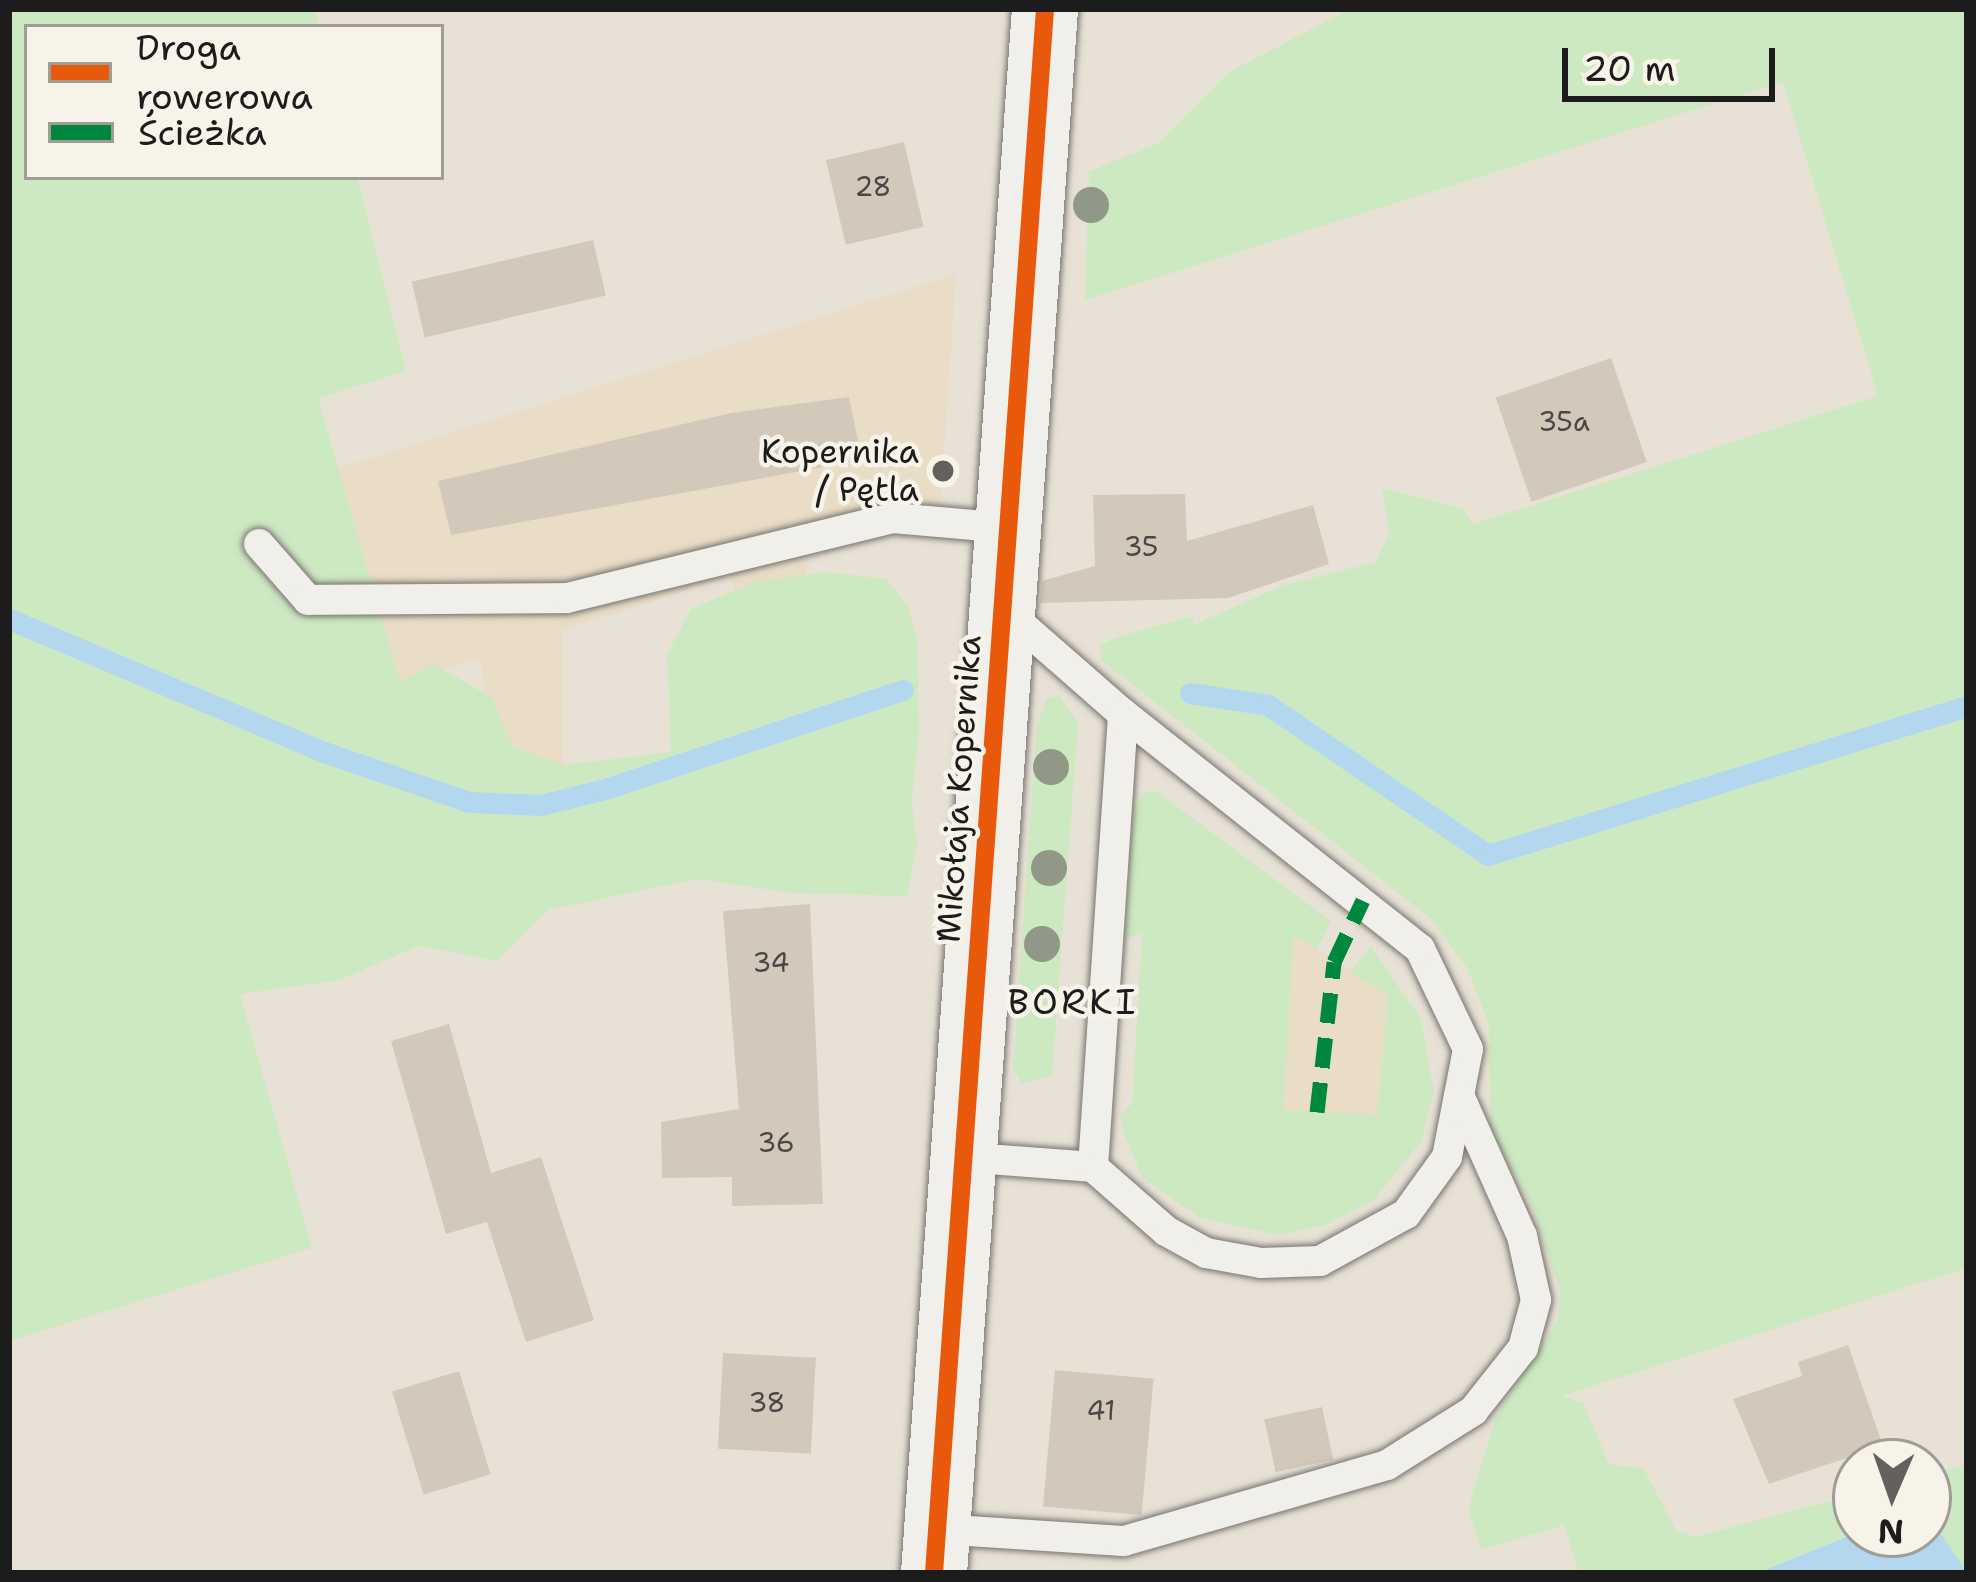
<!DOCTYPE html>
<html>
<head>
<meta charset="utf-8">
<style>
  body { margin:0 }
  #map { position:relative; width:1976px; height:1582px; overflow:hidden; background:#e8e2d6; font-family:"Shantell Sans",sans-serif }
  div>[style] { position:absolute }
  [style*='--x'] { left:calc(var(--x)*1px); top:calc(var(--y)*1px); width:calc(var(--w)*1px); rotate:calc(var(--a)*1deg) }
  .built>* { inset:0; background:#eaddc8 }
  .green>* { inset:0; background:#cde9c2 }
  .water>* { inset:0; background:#b4d7f0 }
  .stream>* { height:21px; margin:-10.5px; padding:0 10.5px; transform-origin:10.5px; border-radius:10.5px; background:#b4d7f0 }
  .building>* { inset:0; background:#d2c9bb; transform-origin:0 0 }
  .roads { filter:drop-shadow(0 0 3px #787570) drop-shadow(0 0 3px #787570) }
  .lane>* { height:30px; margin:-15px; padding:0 15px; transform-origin:15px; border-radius:15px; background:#f0efea }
  .secondary>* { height:66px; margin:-33px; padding:0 33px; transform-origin:33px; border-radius:33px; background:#f0efea }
  .quiet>* { height:15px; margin-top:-7.5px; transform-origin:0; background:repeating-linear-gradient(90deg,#00873e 0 30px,transparent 0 45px) }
  .cycleway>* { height:18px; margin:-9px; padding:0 9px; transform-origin:9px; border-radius:9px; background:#e8590c }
  .trees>* { width:36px; height:36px; margin:-18px; border-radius:50%; background:#919888 }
  .dots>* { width:33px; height:33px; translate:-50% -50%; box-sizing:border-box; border:6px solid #f7f3e8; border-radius:50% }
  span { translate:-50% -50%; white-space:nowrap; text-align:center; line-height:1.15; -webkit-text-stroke:9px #f7f3e8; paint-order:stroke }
  .number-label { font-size:27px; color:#4a4844 }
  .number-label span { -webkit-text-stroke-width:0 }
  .poi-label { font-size:33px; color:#1c1c1c }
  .right { translate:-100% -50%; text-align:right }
  .street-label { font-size:33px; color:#1c1c1c }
  .neighbourhood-label { font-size:36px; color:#1c1c1c; letter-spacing:3px }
  .frame { position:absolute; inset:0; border:12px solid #1c1c1c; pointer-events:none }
  .legend { position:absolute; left:24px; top:24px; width:420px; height:156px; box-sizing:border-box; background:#f7f3e8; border:3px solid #9f9d96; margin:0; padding:15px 21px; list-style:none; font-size:36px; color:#1c1c1c }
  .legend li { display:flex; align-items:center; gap:24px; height:60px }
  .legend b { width:60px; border:3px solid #9f9d96 }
  .north { position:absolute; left:1832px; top:1438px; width:120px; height:120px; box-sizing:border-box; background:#f7f3e8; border:3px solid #9f9d96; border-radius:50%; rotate:182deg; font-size:33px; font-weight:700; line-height:48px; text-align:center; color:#1c1c1c }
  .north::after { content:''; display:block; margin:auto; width:42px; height:54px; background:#63615d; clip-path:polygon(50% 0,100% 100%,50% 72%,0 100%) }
  .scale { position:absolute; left:1562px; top:48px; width:213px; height:54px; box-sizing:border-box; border:6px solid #1c1c1c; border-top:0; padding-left:15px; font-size:36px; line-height:42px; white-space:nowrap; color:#1c1c1c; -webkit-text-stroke:9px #f7f3e8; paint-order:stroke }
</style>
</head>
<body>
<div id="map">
  <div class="built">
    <div style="clip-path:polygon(956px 274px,940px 514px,803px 557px,836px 697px,773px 717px,730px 576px,563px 630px,563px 765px,496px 771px,480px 658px,400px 683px,338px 468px)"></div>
    <div style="clip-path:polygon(1294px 934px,1388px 994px,1377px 1116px,1282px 1110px)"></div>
  </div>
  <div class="green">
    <div style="clip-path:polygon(9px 9px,314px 9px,319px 27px,27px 27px,27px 177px,357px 177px,406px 371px,318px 398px,400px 682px,433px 664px,491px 697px,513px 747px,563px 765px,671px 752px,667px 654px,691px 609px,754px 582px,826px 572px,887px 579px,908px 607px,917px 639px,919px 731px,912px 802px,917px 844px,907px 896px,792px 893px,697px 879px,548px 910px,497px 961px,418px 946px,340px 980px,240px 994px,312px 1248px,9px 1341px)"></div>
    <div style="clip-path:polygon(1350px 9px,1967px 9px,1967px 1268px,1561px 1396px,1583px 1402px,1609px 1464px,1644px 1469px,1676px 1530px,1694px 1537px,1856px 1494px,1856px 1534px,1928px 1534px,1928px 1475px,1967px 1464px,1967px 1573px,1579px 1573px,1564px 1525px,1481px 1550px,1468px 1509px,1496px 1416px,1558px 1320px,1560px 1290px,1530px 1202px,1490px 1129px,1489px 1024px,1467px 968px,1431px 919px,1101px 660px,1100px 645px,1121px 636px,1193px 616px,1193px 625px,1284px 585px,1376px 562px,1389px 534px,1382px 488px,1463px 509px,1473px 524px,1878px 396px,1783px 82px,1085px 300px,1089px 171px,1157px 144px,1229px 72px)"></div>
    <div style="clip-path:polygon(1060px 696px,1078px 723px,1052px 1075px,1022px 1084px,1013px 1069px,1037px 725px,1047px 698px)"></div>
    <div style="clip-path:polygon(1156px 791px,1331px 921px,1317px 950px,1294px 936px,1283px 1110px,1377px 1115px,1388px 995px,1350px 972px,1371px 946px,1421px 1019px,1434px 1092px,1421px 1142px,1374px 1200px,1326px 1225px,1279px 1235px,1200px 1218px,1142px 1177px,1123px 1131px,1120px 1116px,1132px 1103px,1142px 933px,1126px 939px,1132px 813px,1144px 792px)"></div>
  </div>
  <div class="water">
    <div style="clip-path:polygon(1928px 1514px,1967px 1573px,1758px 1573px,1856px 1533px,1928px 1534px)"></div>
  </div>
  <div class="stream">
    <div style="--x:9;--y:619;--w:342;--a:22.9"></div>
    <div style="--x:324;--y:752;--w:153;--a:19"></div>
    <div style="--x:469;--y:802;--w:72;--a:2.4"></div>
    <div style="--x:541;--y:805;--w:66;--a:-14"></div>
    <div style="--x:605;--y:789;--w:314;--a:-18.4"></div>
    <div style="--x:1190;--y:693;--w:79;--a:8.7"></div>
    <div style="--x:1268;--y:705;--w:266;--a:34.3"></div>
    <div style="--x:1488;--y:855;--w:502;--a:-17.28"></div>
  </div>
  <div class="building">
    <div style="left:904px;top:142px;width:87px;height:80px;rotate:77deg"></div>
    <div style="left:593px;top:240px;width:57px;height:186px;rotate:77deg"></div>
    <div style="left:1611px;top:358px;width:110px;height:122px;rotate:71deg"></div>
    <div style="clip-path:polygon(849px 397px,862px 460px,451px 535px,438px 481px,731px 413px)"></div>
    <div style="clip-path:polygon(1185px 494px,1187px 541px,1313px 505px,1329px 564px,1228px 598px,1040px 603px,1042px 581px,1095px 566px,1093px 495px)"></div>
    <div style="clip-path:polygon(810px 904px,823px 1204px,732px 1206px,732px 1177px,662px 1178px,661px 1122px,739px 1109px,723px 911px)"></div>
    <div style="clip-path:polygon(449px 1024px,491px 1173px,541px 1157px,594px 1320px,526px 1342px,487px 1222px,446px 1234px,391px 1041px)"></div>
    <div style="clip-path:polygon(1848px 1345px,1883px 1446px,1769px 1484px,1733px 1399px,1802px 1376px,1798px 1362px)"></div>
    <div style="left:723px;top:1353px;width:93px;height:96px;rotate:3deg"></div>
    <div style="left:1055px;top:1370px;width:99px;height:137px;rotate:5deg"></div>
    <div style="left:459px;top:1371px;width:108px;height:70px;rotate:73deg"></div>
    <div style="left:1322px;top:1407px;width:54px;height:59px;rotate:78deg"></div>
  </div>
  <div class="roads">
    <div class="lane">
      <div style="--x:259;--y:544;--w:74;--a:48.8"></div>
      <div style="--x:308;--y:600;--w:259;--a:-0.4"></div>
      <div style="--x:567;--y:598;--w:336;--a:-13.8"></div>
      <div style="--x:893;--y:518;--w:115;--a:5"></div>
      <div style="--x:961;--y:1157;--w:132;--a:4.3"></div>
      <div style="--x:1093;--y:1167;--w:454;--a:-86.2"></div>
      <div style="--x:1123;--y:714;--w:158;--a:-138.8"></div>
      <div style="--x:1093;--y:1167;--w:97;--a:41.2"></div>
      <div style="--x:1166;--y:1231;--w:46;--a:28.8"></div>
      <div style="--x:1206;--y:1253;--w:56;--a:10.3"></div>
      <div style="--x:1261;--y:1263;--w:59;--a:-1.9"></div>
      <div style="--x:1320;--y:1261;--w:98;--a:-28.7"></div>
      <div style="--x:1406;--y:1214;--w:70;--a:-54.3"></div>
      <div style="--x:1447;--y:1157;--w:110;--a:-79"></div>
      <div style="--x:1468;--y:1049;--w:111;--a:-115.6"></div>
      <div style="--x:1420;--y:949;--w:379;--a:-141.6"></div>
      <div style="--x:937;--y:1529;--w:187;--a:3.7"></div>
      <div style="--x:1124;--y:1541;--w:274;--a:-16.1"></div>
      <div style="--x:1387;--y:1465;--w:102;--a:-32.1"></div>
      <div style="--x:1473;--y:1411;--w:80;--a:-51.6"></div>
      <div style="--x:1523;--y:1348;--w:50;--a:-74.8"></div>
      <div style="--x:1536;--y:1300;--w:66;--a:-102.3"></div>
      <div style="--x:1522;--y:1236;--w:154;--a:-114.1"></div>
    </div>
    <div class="secondary">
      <div style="--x:934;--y:1573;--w:1568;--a:-85.94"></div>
    </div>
  </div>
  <div class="quiet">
    <div style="--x:1317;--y:1112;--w:151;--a:-83.5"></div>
    <div style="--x:1334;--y:962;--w:68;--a:-64.9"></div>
  </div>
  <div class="cycleway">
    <div style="--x:934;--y:1573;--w:1568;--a:-85.94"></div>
  </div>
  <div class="trees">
    <div style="left:1091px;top:205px"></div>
    <div style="left:1051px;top:767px"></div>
    <div style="left:1049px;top:868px"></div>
    <div style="left:1042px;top:944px"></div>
  </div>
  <div class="dots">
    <div style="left:943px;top:471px;background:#63615d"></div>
  </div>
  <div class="number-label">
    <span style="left:873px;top:187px">28</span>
    <span style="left:1564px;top:422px">35a</span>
    <span style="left:1141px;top:547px">35</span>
    <span style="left:771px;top:963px">34</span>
    <span style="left:776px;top:1143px">36</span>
    <span style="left:767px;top:1403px">38</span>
    <span style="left:1101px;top:1411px">41</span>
  </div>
  <div class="poi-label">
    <span class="right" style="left:919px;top:471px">Kopernika<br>/ Pętla</span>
  </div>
  <div class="street-label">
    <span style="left:959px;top:789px;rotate:-86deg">Mikołaja Kopernika</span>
  </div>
  <div class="neighbourhood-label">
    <span style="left:1073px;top:1002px">BORKI</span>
  </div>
  <div class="frame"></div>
  <ul class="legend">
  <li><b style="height:15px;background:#e8590c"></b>Droga rowerowa</li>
  <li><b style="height:15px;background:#00873e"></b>Ścieżka</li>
  </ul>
  <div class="north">N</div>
  <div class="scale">20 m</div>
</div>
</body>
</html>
